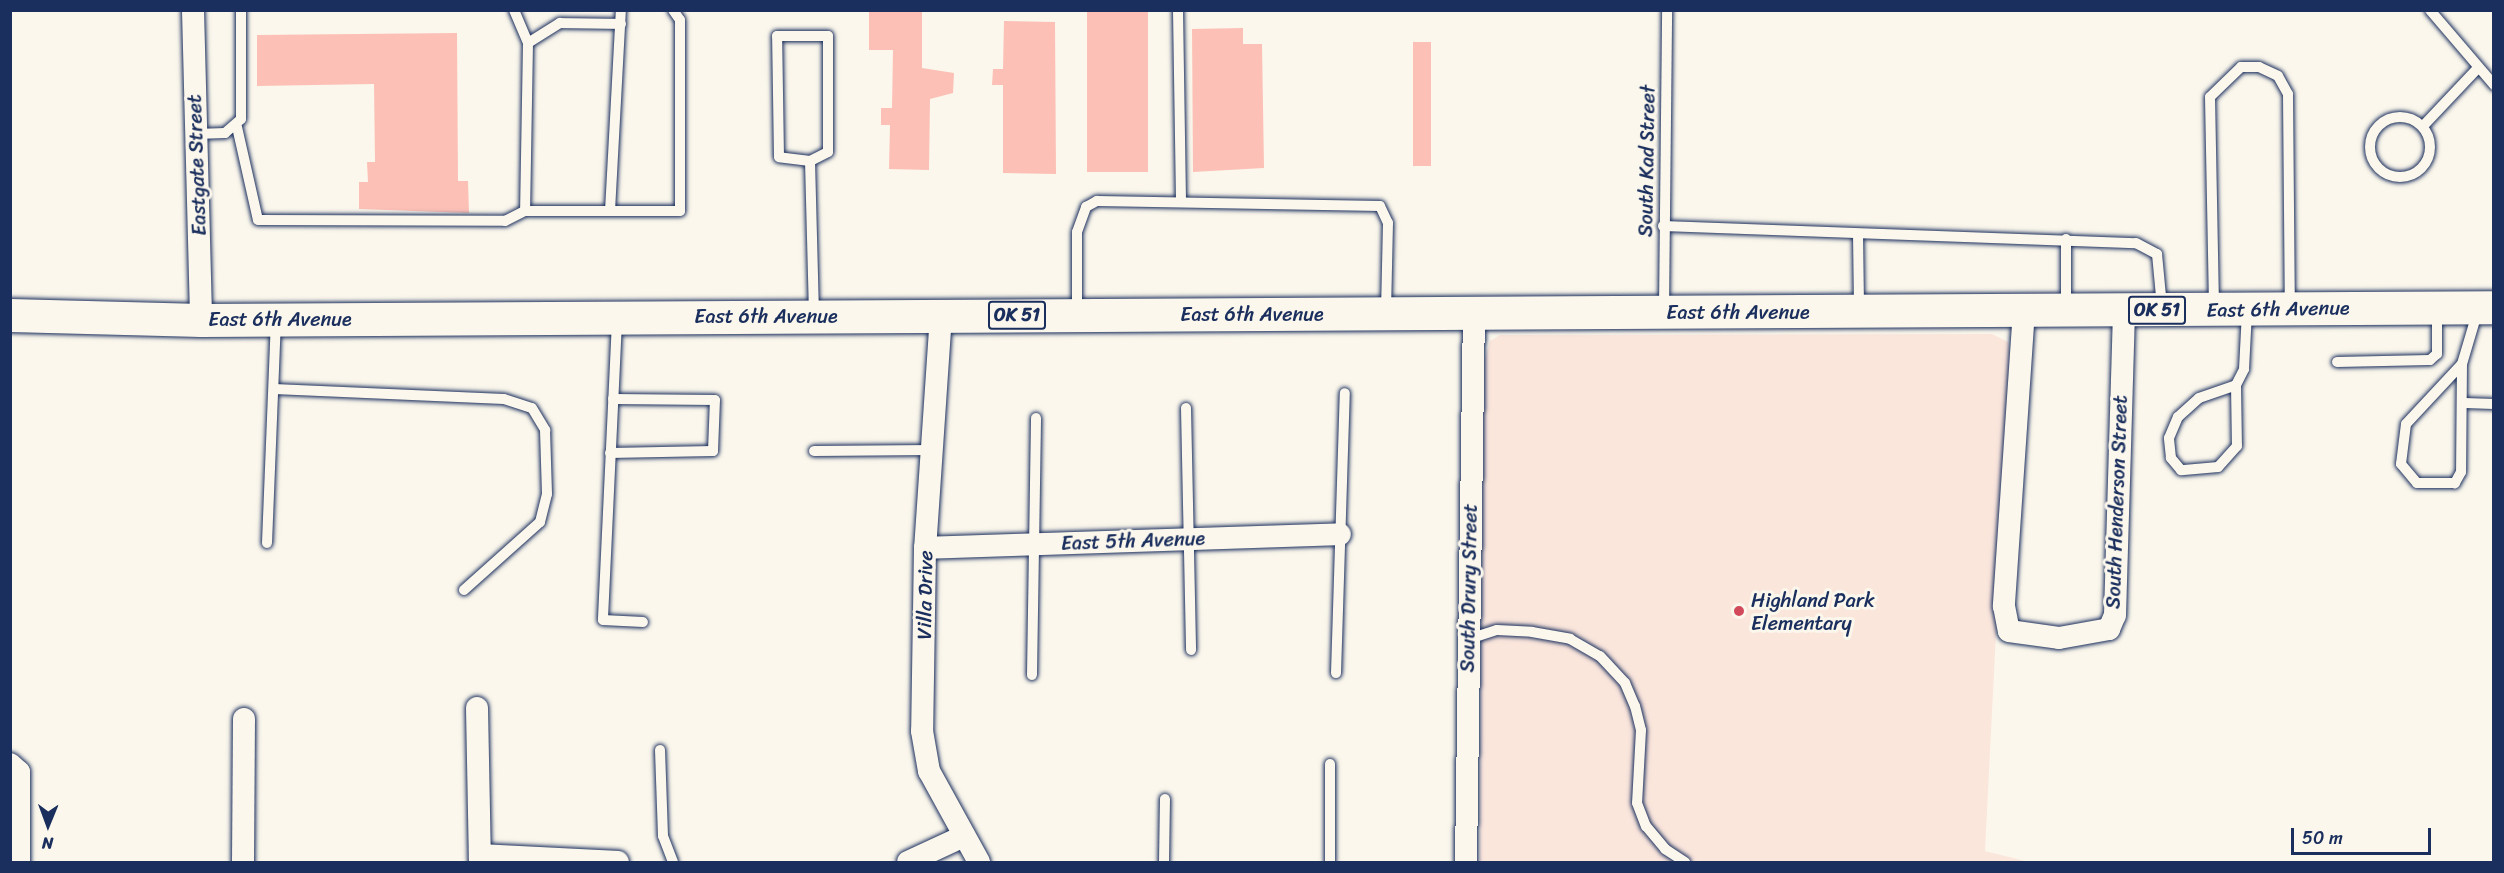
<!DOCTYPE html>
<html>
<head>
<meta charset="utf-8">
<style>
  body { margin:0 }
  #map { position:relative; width:2504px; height:873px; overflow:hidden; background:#fbf7ec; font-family:Sriracha,sans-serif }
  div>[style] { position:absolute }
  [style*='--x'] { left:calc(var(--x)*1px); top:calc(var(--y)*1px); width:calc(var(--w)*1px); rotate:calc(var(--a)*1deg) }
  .built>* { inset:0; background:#fbe6dc }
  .building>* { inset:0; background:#fcc0b6; transform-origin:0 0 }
  .roads { filter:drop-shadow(0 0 2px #1b2f5e) drop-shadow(0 0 2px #1b2f5e) }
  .lane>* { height:10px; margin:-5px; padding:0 5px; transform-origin:5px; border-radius:5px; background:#fbf7ec }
  .lane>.ring { margin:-5px; padding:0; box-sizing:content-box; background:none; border:10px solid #fbf7ec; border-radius:50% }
  .street>* { height:22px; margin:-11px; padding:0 11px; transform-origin:11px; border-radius:11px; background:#fbf7ec }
  .primary>* { height:33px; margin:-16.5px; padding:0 16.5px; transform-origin:16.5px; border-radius:16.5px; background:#fbf7ec }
  .dots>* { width:16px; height:16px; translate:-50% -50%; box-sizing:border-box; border:3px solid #fbf7ec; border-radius:50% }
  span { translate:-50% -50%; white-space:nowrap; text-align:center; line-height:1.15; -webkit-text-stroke:6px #fbf7ec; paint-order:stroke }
  .shield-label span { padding:2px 4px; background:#fbf7ec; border:2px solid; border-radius:4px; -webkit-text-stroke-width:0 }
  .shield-label { font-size:18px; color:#1b2f5e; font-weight:700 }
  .street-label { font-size:20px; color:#1b2f5e }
  .poi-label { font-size:20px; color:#1b2f5e }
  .left { translate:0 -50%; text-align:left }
  .frame { position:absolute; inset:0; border:12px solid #1b2f5e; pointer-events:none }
  .north { position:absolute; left:18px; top:795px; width:60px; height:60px; -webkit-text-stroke:4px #fbf7ec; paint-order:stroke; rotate:181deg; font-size:16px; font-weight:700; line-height:24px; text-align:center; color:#1b2f5e }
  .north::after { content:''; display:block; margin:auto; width:21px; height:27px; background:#1b2f5e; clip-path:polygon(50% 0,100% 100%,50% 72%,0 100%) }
  .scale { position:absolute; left:2291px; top:828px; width:140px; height:27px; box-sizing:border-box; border:3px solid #1b2f5e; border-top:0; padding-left:8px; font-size:18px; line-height:21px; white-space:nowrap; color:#1b2f5e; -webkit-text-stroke:4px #fbf7ec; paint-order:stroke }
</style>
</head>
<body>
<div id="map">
  <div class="built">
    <div style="clip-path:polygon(1992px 334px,2008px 342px,2010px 355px,1985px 851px,2029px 862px,1480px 862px,1482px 370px,1490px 341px,1500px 335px)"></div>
  </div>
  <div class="building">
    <div style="clip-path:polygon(869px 10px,922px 10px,922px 68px,954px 73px,953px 93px,930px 99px,929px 170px,889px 169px,890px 125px,881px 125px,881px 108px,892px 108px,893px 50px,869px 50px)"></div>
    <div style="left:1087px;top:10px;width:61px;height:162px"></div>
    <div style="clip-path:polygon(1004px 21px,1055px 22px,1056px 174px,1003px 173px,1003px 85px,992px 85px,993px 69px,1003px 69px)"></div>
    <div style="clip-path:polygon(1243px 28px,1243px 44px,1262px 44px,1264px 168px,1193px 172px,1192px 29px)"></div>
    <div style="clip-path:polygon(457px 33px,458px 181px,468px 181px,469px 213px,359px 209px,359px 182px,368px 182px,367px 162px,375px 162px,374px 84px,257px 86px,257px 35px)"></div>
    <div style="left:1413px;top:42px;width:18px;height:124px"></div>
  </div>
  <div class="roads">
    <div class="lane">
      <div style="--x:514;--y:10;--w:36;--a:67"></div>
      <div style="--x:528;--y:43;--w:168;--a:91"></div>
      <div style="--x:1178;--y:10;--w:192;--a:89.1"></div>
      <div style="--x:2430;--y:10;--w:99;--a:49.5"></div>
      <div style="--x:777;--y:36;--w:51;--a:0"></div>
      <div style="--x:828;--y:36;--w:116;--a:90"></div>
      <div style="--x:828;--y:152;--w:20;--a:153"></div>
      <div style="--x:810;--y:161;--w:31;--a:-173"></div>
      <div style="--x:779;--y:157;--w:121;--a:-90.9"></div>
      <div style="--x:528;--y:43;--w:38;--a:-32"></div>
      <div style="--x:560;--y:23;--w:61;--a:0.9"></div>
      <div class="ring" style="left:2370px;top:117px;width:50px;height:50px"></div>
      <div style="--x:2425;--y:124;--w:77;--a:-46.6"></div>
      <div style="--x:237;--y:127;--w:95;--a:77.3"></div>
      <div style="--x:258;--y:220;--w:247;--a:0.2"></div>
      <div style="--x:505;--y:221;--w:22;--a:-27"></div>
      <div style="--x:525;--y:211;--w:155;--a:0"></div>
      <div style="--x:680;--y:211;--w:191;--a:-90"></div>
      <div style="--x:680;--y:20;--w:12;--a:-125"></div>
      <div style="--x:196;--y:134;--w:29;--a:-2"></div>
      <div style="--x:225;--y:133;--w:21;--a:-41"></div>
      <div style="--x:241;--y:119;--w:109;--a:-90"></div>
      <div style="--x:810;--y:161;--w:152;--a:88.5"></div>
      <div style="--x:610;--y:211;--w:201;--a:-86.9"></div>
      <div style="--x:1663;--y:226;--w:473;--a:2.1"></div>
      <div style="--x:2136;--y:243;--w:24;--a:28"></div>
      <div style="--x:2157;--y:254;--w:53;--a:84.6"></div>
      <div style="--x:1858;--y:234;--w:73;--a:89.2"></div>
      <div style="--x:2214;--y:305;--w:208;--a:-91.1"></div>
      <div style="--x:2210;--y:97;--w:43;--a:-44.1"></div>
      <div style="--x:2241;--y:67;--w:18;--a:0"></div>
      <div style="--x:2259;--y:67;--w:21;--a:25"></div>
      <div style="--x:2278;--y:76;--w:21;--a:61"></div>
      <div style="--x:2288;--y:94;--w:211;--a:89.5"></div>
      <div style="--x:2066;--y:306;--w:67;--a:-90"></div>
      <div style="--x:1664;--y:309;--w:299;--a:-89.4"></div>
      <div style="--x:1077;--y:313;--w:81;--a:-90"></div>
      <div style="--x:1077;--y:232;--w:27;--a:-70"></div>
      <div style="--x:1086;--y:207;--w:13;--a:-29"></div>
      <div style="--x:1097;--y:201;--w:283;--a:1"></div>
      <div style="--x:1380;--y:206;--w:19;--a:65"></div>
      <div style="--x:1388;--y:223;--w:87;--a:91.3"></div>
      <div style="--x:617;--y:321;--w:299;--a:92.7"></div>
      <div style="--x:603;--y:620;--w:40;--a:2.9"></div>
      <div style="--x:2337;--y:362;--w:93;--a:-1.2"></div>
      <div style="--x:2430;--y:360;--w:9;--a:-41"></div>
      <div style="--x:2437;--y:354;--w:43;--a:-90"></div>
      <div style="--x:2462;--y:364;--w:108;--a:90.5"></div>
      <div style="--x:2461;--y:472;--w:13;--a:119"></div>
      <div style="--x:2455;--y:483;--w:38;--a:180"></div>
      <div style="--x:2417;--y:483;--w:25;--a:-130"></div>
      <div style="--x:2401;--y:464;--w:40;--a:-82.9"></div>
      <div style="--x:2406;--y:424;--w:82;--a:-47"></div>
      <div style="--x:2462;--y:364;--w:56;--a:-73.5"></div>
      <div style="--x:2236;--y:385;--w:61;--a:89.1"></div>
      <div style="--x:2237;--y:446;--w:28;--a:132"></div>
      <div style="--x:2218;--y:467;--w:37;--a:175"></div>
      <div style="--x:2181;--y:470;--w:16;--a:-130"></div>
      <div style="--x:2171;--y:458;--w:20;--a:-96"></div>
      <div style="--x:2169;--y:438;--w:23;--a:-67"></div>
      <div style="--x:2178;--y:417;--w:28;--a:-42"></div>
      <div style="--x:2199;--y:398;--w:39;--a:-19"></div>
      <div style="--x:2236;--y:385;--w:18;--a:-63"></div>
      <div style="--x:2244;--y:369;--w:57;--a:-87"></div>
      <div style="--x:274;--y:389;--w:230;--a:2.5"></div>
      <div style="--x:504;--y:399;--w:29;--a:18"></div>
      <div style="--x:532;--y:408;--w:26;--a:59"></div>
      <div style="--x:545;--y:430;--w:64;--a:88.2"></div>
      <div style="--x:547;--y:494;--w:29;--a:104"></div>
      <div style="--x:540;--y:522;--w:102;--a:138.2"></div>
      <div style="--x:2465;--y:403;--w:29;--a:2"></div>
      <div style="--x:1186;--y:408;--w:242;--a:88.8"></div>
      <div style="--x:814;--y:451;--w:118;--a:-0.5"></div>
      <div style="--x:610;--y:453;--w:103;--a:-1.1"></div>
      <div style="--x:713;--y:451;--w:51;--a:-87.8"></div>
      <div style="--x:715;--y:400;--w:102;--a:-179.4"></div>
      <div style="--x:267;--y:543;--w:221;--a:-87.7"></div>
      <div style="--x:1469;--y:639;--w:29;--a:-18"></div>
      <div style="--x:1497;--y:630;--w:35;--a:3"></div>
      <div style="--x:1532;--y:632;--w:39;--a:10"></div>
      <div style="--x:1570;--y:639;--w:34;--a:30"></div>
      <div style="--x:1600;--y:656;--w:37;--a:47"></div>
      <div style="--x:1625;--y:683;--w:25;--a:67"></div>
      <div style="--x:1635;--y:706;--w:25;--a:76"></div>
      <div style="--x:1641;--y:730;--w:73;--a:93.1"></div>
      <div style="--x:1637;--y:803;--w:25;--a:69"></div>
      <div style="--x:1646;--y:826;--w:30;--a:50"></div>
      <div style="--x:1665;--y:849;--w:24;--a:33"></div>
      <div style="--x:1336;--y:673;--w:280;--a:-88.2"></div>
      <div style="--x:1032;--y:675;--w:257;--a:-89.1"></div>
      <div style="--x:660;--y:750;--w:86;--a:88"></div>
      <div style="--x:663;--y:836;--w:28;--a:69"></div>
      <div style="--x:1330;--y:764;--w:98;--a:90"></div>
      <div style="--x:1164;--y:862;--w:63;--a:-89.1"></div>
    </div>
    <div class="street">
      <div style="--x:193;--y:10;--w:310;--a:88.5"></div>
      <div style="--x:2024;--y:310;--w:297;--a:93.9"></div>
      <div style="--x:2004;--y:606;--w:25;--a:79"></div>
      <div style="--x:2009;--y:631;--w:50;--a:8"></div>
      <div style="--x:2059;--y:638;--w:51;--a:-10.2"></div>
      <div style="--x:2109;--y:629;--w:15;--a:-67"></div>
      <div style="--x:2115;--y:615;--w:304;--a:-88.3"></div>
      <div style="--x:941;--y:315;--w:234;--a:93.9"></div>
      <div style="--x:925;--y:548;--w:183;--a:90.9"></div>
      <div style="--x:922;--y:731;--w:41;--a:80.1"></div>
      <div style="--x:929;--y:771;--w:104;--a:61.2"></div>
      <div style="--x:925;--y:548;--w:415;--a:-1.9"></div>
      <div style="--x:477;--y:708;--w:154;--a:88.9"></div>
      <div style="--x:10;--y:764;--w:12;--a:42"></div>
      <div style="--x:19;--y:772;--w:90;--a:90"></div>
      <div style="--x:480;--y:855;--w:138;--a:2.9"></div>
      <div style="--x:243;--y:862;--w:143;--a:-89.6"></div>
      <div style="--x:908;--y:862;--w:62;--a:-24.9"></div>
      <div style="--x:1466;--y:862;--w:549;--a:-89.17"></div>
    </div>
    <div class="primary">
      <div style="--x:10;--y:315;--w:191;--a:1.5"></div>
      <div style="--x:201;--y:320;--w:2293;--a:-0.32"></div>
    </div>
  </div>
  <div class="dots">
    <div style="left:1739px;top:611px;background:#d1495b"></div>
  </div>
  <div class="shield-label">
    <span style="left:2157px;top:310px">OK 51</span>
    <span style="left:1017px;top:315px">OK 51</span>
  </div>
  <div class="street-label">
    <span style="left:1647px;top:161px;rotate:-89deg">South Kad Street</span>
    <span style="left:197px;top:165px;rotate:-92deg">Eastgate Street</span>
    <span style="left:2278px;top:309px;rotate:-1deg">East 6th Avenue</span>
    <span style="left:1738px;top:312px">East 6th Avenue</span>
    <span style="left:1252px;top:314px">East 6th Avenue</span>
    <span style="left:766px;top:316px">East 6th Avenue</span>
    <span style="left:280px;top:319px">East 6th Avenue</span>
    <span style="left:2117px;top:502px;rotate:-88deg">South Henderson Street</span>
    <span style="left:1133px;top:541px;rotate:-2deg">East 5th Avenue</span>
    <span style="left:1469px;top:588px;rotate:-89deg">South Drury Street</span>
    <span style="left:925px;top:595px;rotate:-89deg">Villa Drive</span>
  </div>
  <div class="poi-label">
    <span class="left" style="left:1751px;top:612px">Highland Park<br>Elementary</span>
  </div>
  <div class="frame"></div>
  <div class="north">N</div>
  <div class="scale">50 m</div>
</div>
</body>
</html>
